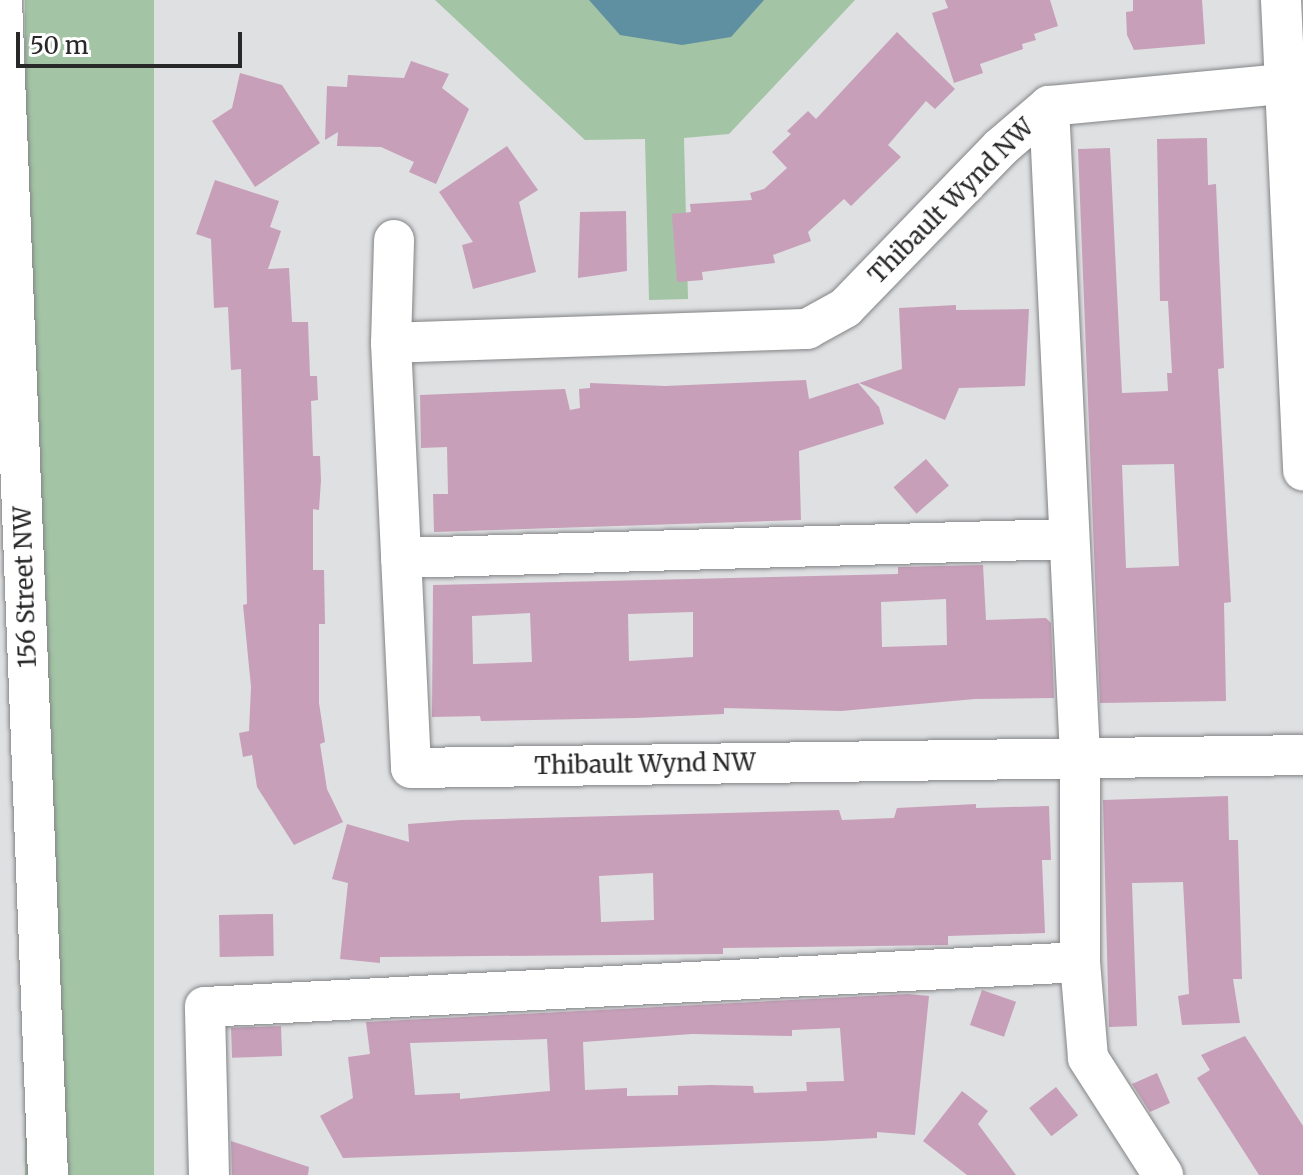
<!DOCTYPE html>
<html>
<head>
<meta charset="utf-8">
<style>
  body { margin:0 }
  #map { position:relative; width:1303px; height:1175px; overflow:hidden; background:#dfe0e2; font-family:Merriweather,serif }
  div>[style] { position:absolute }
  [style*='--x'] { left:calc(var(--x)*1px); top:calc(var(--y)*1px); width:calc(var(--w)*1px); rotate:calc(var(--a)*1deg) }
  .green>* { inset:0; background:#a3c4a5; transform-origin:0 0 }
  .water>* { inset:0; background:#5f90a2 }
  .building>* { inset:0; background:#c79fb9; transform-origin:0 0 }
  .roads { filter:drop-shadow(0 0 2px #838486) drop-shadow(0 0 2px #838486) }
  .minor>* { height:40px; margin:-20px; padding:0 20px; transform-origin:20px; border-radius:20px; background:#fff }
  span { translate:-50% -50%; white-space:nowrap; text-align:center; line-height:1.15; -webkit-text-stroke:8px #fff; paint-order:stroke }
  .street-label { font-size:24px; color:#282828 }
  .scale { position:absolute; left:16px; top:32px; width:226px; height:36px; box-sizing:border-box; border:4px solid #282828; border-top:0; padding-left:10px; font-size:24px; line-height:28px; white-space:nowrap; color:#282828; -webkit-text-stroke:6px #fff; paint-order:stroke }
</style>
</head>
<body>
<div id="map">
  <div class="green">
    <div style="left:25px;top:0;width:129px;height:1176px"></div>
    <div style="clip-path:polygon(435px 0,855px 0,729px 134px,684px 138px,688px 299px,649px 300px,645px 139px,585px 140px)"></div>
  </div>
  <div class="water">
    <div style="clip-path:polygon(589px 0,764px 0,731px 37px,682px 45px,620px 35px)"></div>
  </div>
  <div class="building">
    <div style="clip-path:polygon(945px 0,1050px 0,1058px 26px,1034px 34px,1036px 40px,1022px 44px,1023px 49px,980px 64px,983px 73px,954px 83px,932px 13px,948px 8px)"></div>
    <div style="clip-path:polygon(1133px 0,1202px 0,1205px 44px,1134px 50px,1127px 35px,1126px 12px,1133px 11px)"></div>
    <div style="clip-path:polygon(897px 32px,955px 89px,935px 109px,926px 101px,888px 145px,901px 157px,851px 206px,844px 199px,808px 232px,811px 241px,773px 255px,775px 263px,702px 272px,703px 280px,677px 282px,672px 214px,691px 212px,690px 204px,752px 200px,750px 193px,764px 189px,787px 168px,772px 152px,791px 134px,787px 131px,808px 111px,816px 119px)"></div>
    <div style="clip-path:polygon(411px 61px,449px 74px,442px 88px,469px 109px,436px 184px,409px 172px,414px 162px,381px 147px,337px 146px,338px 132px,325px 140px,327px 86px,347px 87px,348px 75px,404px 78px)"></div>
    <div style="clip-path:polygon(240px 73px,282px 85px,320px 143px,255px 187px,212px 121px,232px 108px)"></div>
    <div style="clip-path:polygon(evenodd,1207px 138px,1208px 185px,1216px 184px,1224px 368px,1218px 369px,1231px 602px,1224px 603px,1226px 701px,1100px 703px,1078px 149px,1110px 148px,1122px 393px,1168px 391px,1167px 373px,1172px 373px,1168px 301px,1160px 301px,1157px 139px,1207px 138px,1174px 464px,1179px 566px,1126px 568px,1122px 465px,1174px 464px)"></div>
    <div style="clip-path:polygon(507px 146px,538px 190px,519px 202px,536px 272px,473px 289px,462px 245px,473px 242px,439px 192px)"></div>
    <div style="clip-path:polygon(215px 180px,279px 201px,270px 227px,281px 231px,268px 269px,289px 268px,292px 322px,308px 322px,310px 376px,317px 376px,318px 400px,311px 401px,313px 456px,320px 456px,321px 480px,319px 510px,313px 509px,313px 570px,324px 570px,325px 624px,319px 624px,319px 703px,325px 742px,320px 744px,327px 789px,343px 822px,294px 845px,257px 787px,252px 755px,243px 757px,239px 733px,249px 731px,251px 687px,243px 605px,247px 604px,241px 369px,231px 370px,228px 307px,214px 308px,211px 239px,196px 234px)"></div>
    <div style="clip-path:polygon(626px 211px,627px 271px,578px 278px,580px 212px)"></div>
    <div style="clip-path:polygon(956px 305px,956px 310px,1029px 309px,1025px 386px,959px 388px,945px 420px,859px 383px,902px 369px,899px 308px)"></div>
    <div style="clip-path:polygon(806px 380px,809px 399px,858px 383px,879px 407px,884px 424px,799px 451px,801px 520px,434px 532px,433px 494px,448px 494px,447px 447px,421px 448px,420px 395px,565px 389px,570px 410px,580px 408px,579px 389px,590px 388px,590px 383px,665px 386px)"></div>
    <div style="left:926px;top:459px;width:35px;height:43px;rotate:49deg"></div>
    <div style="clip-path:polygon(evenodd,983px 565px,986px 620px,1046px 618px,1051px 623px,1054px 698px,975px 699px,841px 711px,724px 708px,724px 714px,636px 718px,481px 721px,480px 716px,432px 717px,433px 585px,898px 574px,898px 567px,983px 565px,946px 599px,947px 645px,882px 647px,881px 602px,946px 599px,983px 565px,693px 612px,693px 657px,629px 661px,628px 614px,693px 612px,983px 565px,530px 613px,532px 662px,473px 664px,472px 616px,530px 613px)"></div>
    <div style="clip-path:polygon(1228px 796px,1229px 840px,1238px 840px,1242px 979px,1233px 979px,1240px 1023px,1182px 1025px,1178px 996px,1189px 994px,1183px 882px,1132px 883px,1137px 1026px,1109px 1027px,1103px 800px)"></div>
    <div style="clip-path:polygon(evenodd,976px 804px,976px 808px,1049px 806px,1051px 860px,1042px 860px,1045px 933px,948px 936px,948px 945px,723px 948px,723px 954px,380px 957px,380px 963px,340px 959px,348px 883px,332px 879px,347px 824px,409px 842px,408px 824px,461px 820px,839px 810px,842px 820px,894px 818px,897px 808px,976px 804px,653px 873px,654px 920px,601px 922px,599px 876px,653px 873px)"></div>
    <div style="left:273px;top:914px;width:42px;height:54px;rotate:89deg"></div>
    <div style="left:982px;top:990px;width:36px;height:37px;rotate:19deg"></div>
    <div style="clip-path:polygon(evenodd,908px 994px,929px 996px,915px 1135px,877px 1132px,877px 1138px,821px 1141px,343px 1158px,320px 1116px,353px 1098px,348px 1057px,370px 1054px,366px 1022px,908px 994px,840px 1028px,844px 1081px,806px 1082px,807px 1091px,754px 1093px,753px 1086px,711px 1085px,678px 1086px,678px 1095px,627px 1096px,627px 1088px,585px 1090px,583px 1042px,692px 1034px,792px 1036px,792px 1030px,840px 1028px,908px 994px,547px 1039px,550px 1091px,460px 1099px,460px 1093px,415px 1095px,410px 1043px,547px 1039px)"></div>
    <div style="left:281px;top:1026px;width:30px;height:50px;rotate:88deg"></div>
    <div style="clip-path:polygon(1245px 1036px,1303px 1126px,1303px 1175px,1259px 1175px,1197px 1078px,1210px 1070px,1201px 1055px)"></div>
    <div style="clip-path:polygon(1157px 1073px,1170px 1103px,1150px 1112px,1132px 1084px)"></div>
    <div style="left:1056px;top:1087px;width:36px;height:34px;rotate:52deg"></div>
    <div style="clip-path:polygon(962px 1091px,988px 1111px,978px 1124px,1016px 1175px,967px 1175px,923px 1141px)"></div>
    <div style="clip-path:polygon(231px 1141px,309px 1167px,308px 1175px,232px 1175px)"></div>
  </div>
  <div class="roads">
    <div class="minor">
      <div style="--x:2;--y:0;--w:1176;--a:87.76"></div>
      <div style="--x:1281;--y:0;--w:471;--a:87.3"></div>
      <div style="--x:1303;--y:82;--w:255;--a:174.6"></div>
      <div style="--x:1049;--y:106;--w:63;--a:139.5"></div>
      <div style="--x:1001;--y:147;--w:224;--a:134.1"></div>
      <div style="--x:845;--y:308;--w:43;--a:151.1"></div>
      <div style="--x:807;--y:329;--w:416;--a:178.1"></div>
      <div style="--x:391;--y:343;--w:425;--a:87.3"></div>
      <div style="--x:411;--y:768;--w:892;--a:-0.83"></div>
      <div style="--x:1049;--y:106;--w:651;--a:87.27"></div>
      <div style="--x:1080;--y:756;--w:206;--a:90"></div>
      <div style="--x:1080;--y:962;--w:96;--a:85.2"></div>
      <div style="--x:1088;--y:1058;--w:139;--a:57.3"></div>
      <div style="--x:391;--y:343;--w:103;--a:-88.3"></div>
      <div style="--x:401;--y:558;--w:666;--a:-1.63"></div>
      <div style="--x:209;--y:1175;--w:168;--a:-91.4"></div>
      <div style="--x:205;--y:1007;--w:876;--a:-2.94"></div>
    </div>
  </div>
  <div class="street-label">
    <span style="left:951px;top:201px;rotate:-45deg">Thibault Wynd NW</span>
    <span style="left:25px;top:587px;rotate:-92deg">156 Street NW</span>
    <span style="left:645px;top:764px;rotate:-1deg">Thibault Wynd NW</span>
  </div>
  <div class="scale">50 m</div>
</div>
</body>
</html>
